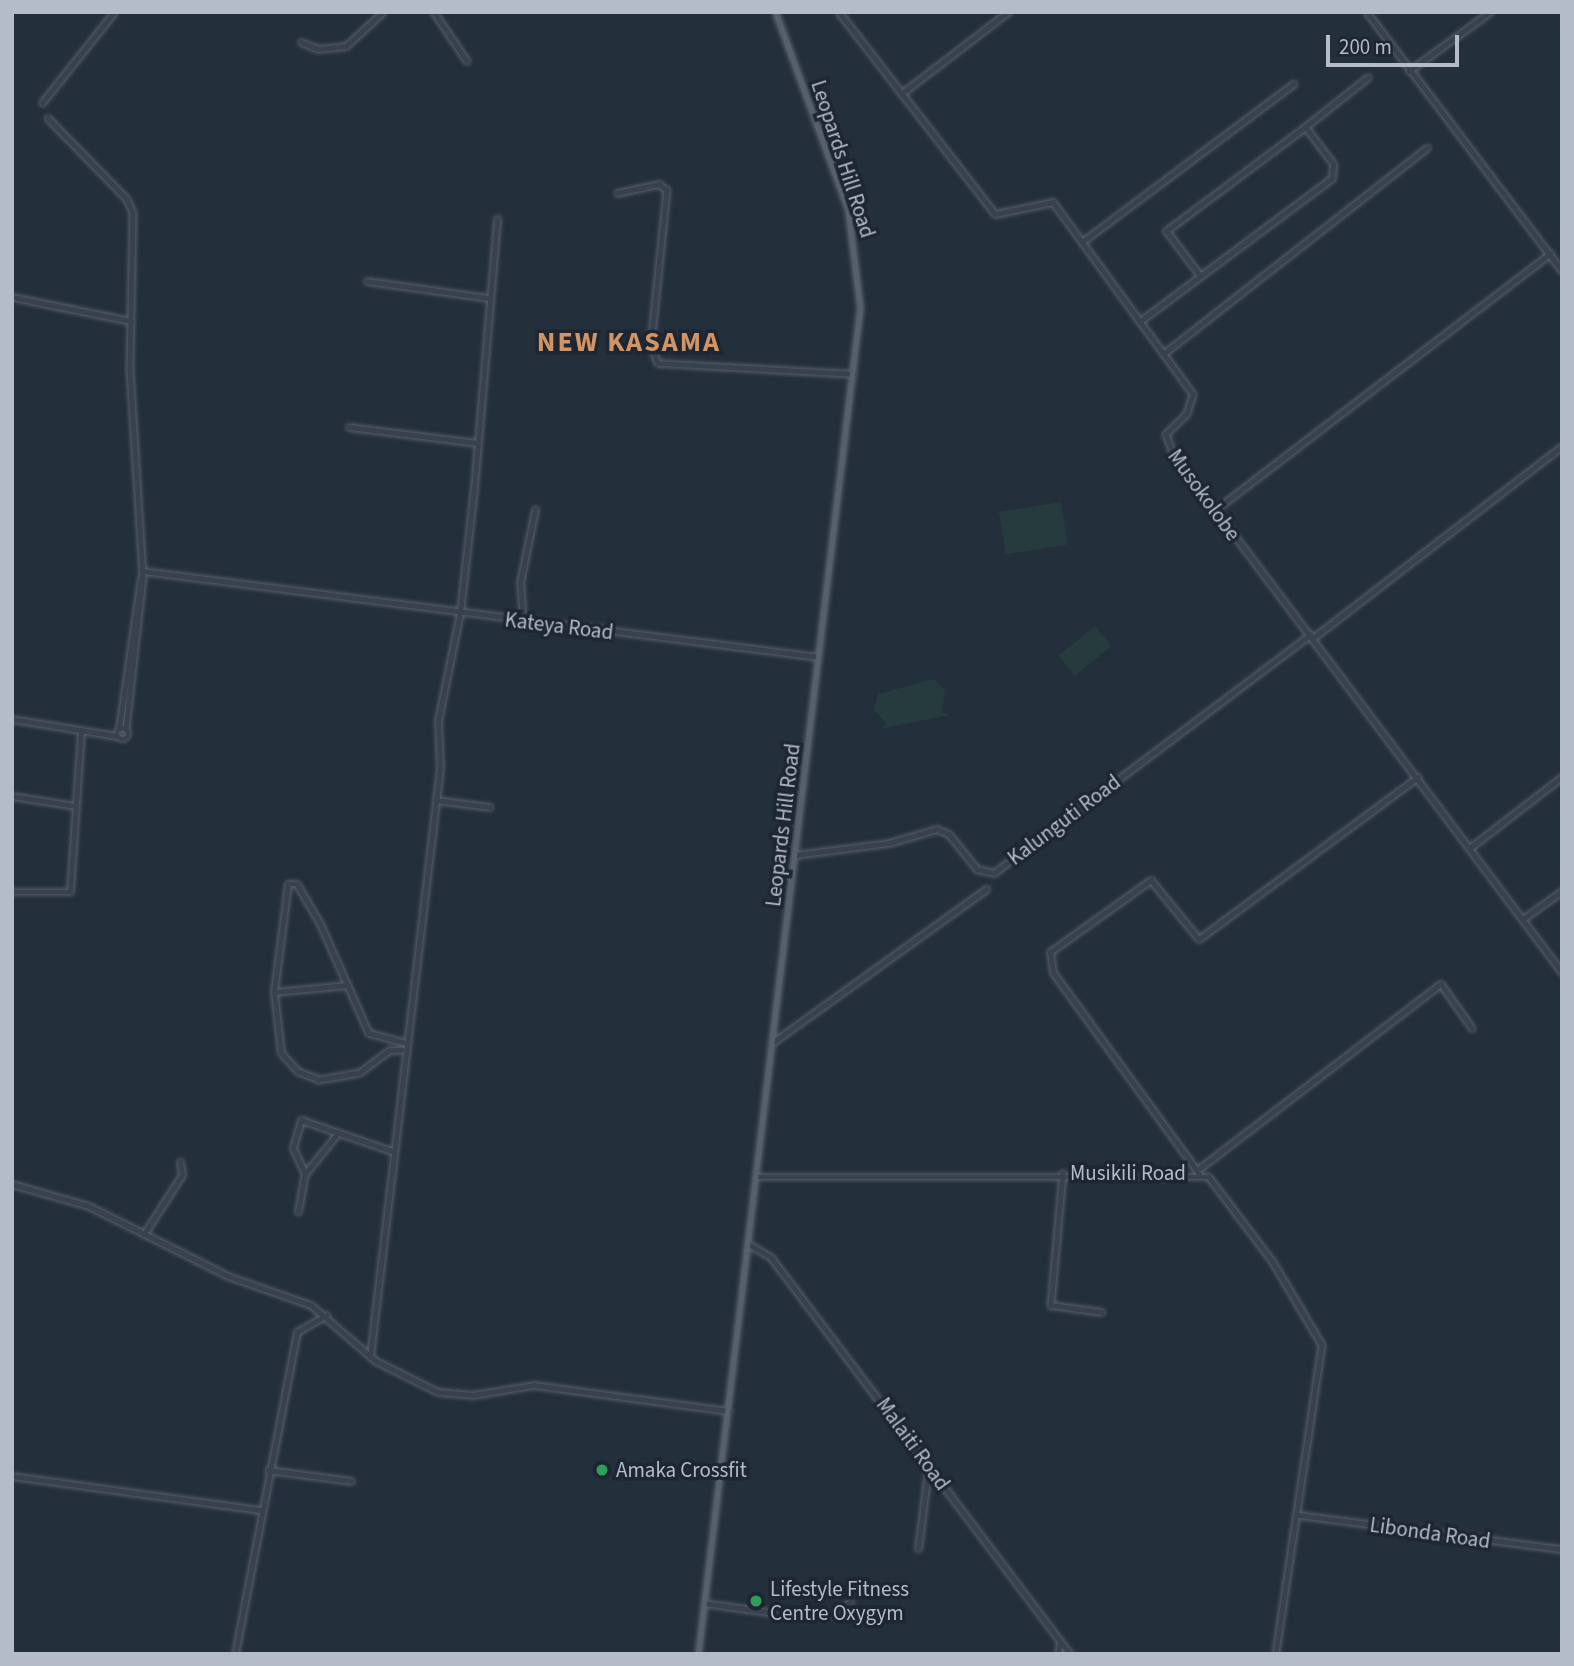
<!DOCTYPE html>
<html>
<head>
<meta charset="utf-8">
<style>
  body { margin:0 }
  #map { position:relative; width:1574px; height:1666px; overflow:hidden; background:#242f3c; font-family:"Source Sans 3",sans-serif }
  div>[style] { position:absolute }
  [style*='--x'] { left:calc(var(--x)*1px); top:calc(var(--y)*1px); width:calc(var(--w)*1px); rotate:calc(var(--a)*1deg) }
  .green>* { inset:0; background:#263b3d; transform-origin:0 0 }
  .roads { filter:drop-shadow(0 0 2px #565f6a) drop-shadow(0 0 2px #565f6a) }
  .minor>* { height:4.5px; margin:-2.25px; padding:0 2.25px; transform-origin:2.25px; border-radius:2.25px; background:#38414c }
  .minor>.ring { margin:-2.25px; padding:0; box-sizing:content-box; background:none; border:4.5px solid #38414c; border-radius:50% }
  .major>* { height:5px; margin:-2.5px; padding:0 2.5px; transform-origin:2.5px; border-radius:2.5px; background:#56606c }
  .dots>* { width:19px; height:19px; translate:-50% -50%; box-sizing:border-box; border:4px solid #1d2631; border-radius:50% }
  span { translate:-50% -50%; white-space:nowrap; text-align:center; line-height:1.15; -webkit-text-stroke:7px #1d2631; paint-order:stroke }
  .street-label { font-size:21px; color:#b4bcc8 }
  .poi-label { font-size:21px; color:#b4bcc8 }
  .left { translate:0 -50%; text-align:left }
  .district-label { font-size:28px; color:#d19466; font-weight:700; letter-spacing:2px }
  .frame { position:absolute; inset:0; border:14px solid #b4bcc8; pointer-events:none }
  .scale { position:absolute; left:1326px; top:35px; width:133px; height:32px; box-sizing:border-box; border:4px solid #b4bcc8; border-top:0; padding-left:9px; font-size:21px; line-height:24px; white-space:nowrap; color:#b4bcc8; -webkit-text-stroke:5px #1d2631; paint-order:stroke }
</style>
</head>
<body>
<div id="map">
  <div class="green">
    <div style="left:1061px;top:502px;width:43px;height:63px;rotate:81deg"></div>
    <div style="left:1095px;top:626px;width:26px;height:47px;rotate:51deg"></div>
    <div style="clip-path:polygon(933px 679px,945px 690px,942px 712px,950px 715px,880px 729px,887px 724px,874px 710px,878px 694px)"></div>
  </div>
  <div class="roads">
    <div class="minor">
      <div style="--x:434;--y:12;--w:59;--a:56"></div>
      <div style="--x:839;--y:12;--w:255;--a:52.3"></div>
      <div style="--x:995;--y:214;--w:59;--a:-11.7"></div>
      <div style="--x:1053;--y:202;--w:238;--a:53.9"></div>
      <div style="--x:1193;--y:394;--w:21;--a:107"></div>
      <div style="--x:1187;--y:414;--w:29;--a:136"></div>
      <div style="--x:1166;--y:434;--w:20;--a:70"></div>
      <div style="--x:1173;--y:453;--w:649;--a:53.15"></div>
      <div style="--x:1367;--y:12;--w:324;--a:53"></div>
      <div style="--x:301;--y:42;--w:18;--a:22"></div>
      <div style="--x:318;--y:49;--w:28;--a:-6"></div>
      <div style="--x:346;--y:46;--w:50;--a:-42.6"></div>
      <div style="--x:1409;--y:71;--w:100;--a:-36.1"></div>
      <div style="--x:901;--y:94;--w:135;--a:-37.5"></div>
      <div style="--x:42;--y:103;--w:116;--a:-51.6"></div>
      <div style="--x:48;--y:118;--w:113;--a:45.7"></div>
      <div style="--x:127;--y:199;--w:15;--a:67"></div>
      <div style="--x:133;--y:213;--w:156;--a:91.1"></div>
      <div style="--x:130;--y:369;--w:208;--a:86.4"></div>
      <div style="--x:143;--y:577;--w:153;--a:96.4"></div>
      <div style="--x:617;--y:193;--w:43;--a:-12.1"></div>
      <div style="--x:659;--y:184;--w:10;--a:37"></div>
      <div style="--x:667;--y:190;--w:155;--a:95.9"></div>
      <div style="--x:651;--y:344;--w:20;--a:70"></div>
      <div style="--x:658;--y:363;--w:195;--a:3.2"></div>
      <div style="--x:1082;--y:242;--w:264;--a:-36.8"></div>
      <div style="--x:1200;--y:276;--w:56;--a:-127.1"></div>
      <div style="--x:1166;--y:231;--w:174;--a:-36.8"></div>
      <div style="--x:367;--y:281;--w:124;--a:7.9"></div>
      <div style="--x:12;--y:297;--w:121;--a:11.4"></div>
      <div style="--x:1139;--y:322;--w:241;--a:-36.7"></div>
      <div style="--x:1332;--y:178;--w:14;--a:-86"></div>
      <div style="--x:1333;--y:164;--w:46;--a:-127.1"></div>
      <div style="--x:1305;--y:127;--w:80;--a:-38.4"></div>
      <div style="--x:1163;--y:354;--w:335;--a:-38"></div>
      <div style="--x:349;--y:427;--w:129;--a:7.1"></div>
      <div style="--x:1215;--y:510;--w:422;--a:-37.4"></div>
      <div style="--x:143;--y:571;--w:681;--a:7.25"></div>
      <div style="--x:523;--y:622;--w:39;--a:-94"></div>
      <div style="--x:520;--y:583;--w:75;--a:-78.4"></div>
      <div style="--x:1313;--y:638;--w:314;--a:-37.6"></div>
      <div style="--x:12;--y:719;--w:106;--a:9.2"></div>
      <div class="ring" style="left:117px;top:728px;width:7.5px;height:7.5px"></div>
      <div style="--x:119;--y:729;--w:152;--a:-81.7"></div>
      <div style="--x:12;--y:796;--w:64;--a:9"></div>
      <div style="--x:436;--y:800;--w:54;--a:7.4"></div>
      <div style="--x:1471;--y:847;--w:115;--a:-37.6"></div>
      <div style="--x:795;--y:855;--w:95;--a:-7.3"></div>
      <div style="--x:889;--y:843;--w:50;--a:-16.3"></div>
      <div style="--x:937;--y:829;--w:13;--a:23"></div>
      <div style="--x:949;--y:834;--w:45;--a:51.3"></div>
      <div style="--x:977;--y:869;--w:17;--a:13"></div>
      <div style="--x:994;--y:873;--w:396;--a:-37"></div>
      <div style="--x:12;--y:892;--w:58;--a:0"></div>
      <div style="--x:70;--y:892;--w:162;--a:-86.1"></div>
      <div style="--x:1523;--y:919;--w:48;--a:-35.7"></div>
      <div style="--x:274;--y:992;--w:74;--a:-5.4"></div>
      <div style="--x:772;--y:1043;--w:264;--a:-35.7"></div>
      <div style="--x:402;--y:1050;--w:13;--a:176"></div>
      <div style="--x:389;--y:1051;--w:36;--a:143"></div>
      <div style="--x:360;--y:1073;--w:42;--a:170.3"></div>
      <div style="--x:319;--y:1080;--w:22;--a:-159"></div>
      <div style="--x:298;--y:1072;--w:25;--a:-132"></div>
      <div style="--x:281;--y:1053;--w:61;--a:-96.5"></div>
      <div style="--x:274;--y:992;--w:109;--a:-82.6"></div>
      <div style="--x:288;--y:884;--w:9;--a:0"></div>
      <div style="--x:297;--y:884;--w:45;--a:59.5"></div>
      <div style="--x:320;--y:923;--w:120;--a:66"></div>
      <div style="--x:369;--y:1033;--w:35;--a:15"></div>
      <div style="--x:1200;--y:1168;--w:303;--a:-37.4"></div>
      <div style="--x:1441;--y:984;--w:54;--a:54.8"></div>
      <div style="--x:1063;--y:1173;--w:133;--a:95.2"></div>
      <div style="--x:1051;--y:1305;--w:51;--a:7.8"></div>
      <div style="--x:305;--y:1174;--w:29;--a:-115"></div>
      <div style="--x:293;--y:1148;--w:29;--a:-74"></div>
      <div style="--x:301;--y:1120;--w:96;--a:18.8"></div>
      <div style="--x:1199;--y:1174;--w:248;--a:-126"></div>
      <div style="--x:1053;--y:973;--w:21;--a:-98"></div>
      <div style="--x:1050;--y:952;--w:124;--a:-35.5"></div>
      <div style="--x:1151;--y:880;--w:76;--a:50.9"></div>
      <div style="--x:1199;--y:939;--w:272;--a:-36.5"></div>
      <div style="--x:756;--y:1177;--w:453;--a:0"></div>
      <div style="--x:1209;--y:1177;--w:106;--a:53"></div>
      <div style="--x:1273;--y:1262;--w:96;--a:59.4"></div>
      <div style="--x:1322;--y:1345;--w:312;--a:98.5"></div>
      <div style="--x:12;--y:1184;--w:80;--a:15.9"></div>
      <div style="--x:89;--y:1206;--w:156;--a:26.7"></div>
      <div style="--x:228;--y:1276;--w:88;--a:19.3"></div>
      <div style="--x:311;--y:1305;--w:86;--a:40.7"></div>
      <div style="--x:376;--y:1361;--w:69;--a:26.6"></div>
      <div style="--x:438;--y:1392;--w:35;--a:5"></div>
      <div style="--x:473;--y:1395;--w:62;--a:-9.3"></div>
      <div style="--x:534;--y:1385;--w:196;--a:7.6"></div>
      <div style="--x:298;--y:1212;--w:39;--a:-80"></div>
      <div style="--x:305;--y:1174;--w:53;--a:-51.2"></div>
      <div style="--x:144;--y:1234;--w:70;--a:-57.2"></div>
      <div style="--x:182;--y:1175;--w:13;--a:-99"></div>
      <div style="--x:749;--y:1244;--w:26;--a:31"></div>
      <div style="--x:771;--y:1257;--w:497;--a:53"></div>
      <div style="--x:370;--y:1357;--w:593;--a:-83.22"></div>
      <div style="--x:440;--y:768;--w:47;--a:-92.4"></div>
      <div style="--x:438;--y:721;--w:110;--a:-78.5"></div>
      <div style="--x:460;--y:613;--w:125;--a:-83.6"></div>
      <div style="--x:474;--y:489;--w:271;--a:-85.1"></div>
      <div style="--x:268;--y:1470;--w:84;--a:7.5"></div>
      <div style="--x:12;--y:1476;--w:250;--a:7.8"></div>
      <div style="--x:1299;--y:1515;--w:265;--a:7.4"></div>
      <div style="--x:918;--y:1549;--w:79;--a:-82.7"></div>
      <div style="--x:704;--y:1603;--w:100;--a:8"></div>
      <div style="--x:803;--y:1617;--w:34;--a:-5"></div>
      <div style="--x:837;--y:1614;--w:18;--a:-43"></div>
      <div style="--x:235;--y:1654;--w:328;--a:-79.1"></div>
      <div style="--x:297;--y:1332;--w:34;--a:-30"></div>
      <div style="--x:1058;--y:1654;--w:11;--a:-80"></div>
    </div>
    <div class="major">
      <div style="--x:698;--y:1654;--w:1356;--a:-83.14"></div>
      <div style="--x:860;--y:308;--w:99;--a:-97"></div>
      <div style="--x:848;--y:210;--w:211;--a:-110.2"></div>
    </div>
  </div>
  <div class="dots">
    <div style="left:602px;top:1470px;background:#2e9e5b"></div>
    <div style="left:756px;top:1601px;background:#2e9e5b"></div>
  </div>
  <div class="street-label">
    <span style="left:843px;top:159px;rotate:72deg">Leopards Hill Road</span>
    <span style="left:1204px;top:495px;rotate:54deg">Musokolobe</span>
    <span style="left:559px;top:626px;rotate:7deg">Kateya Road</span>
    <span style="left:1064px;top:820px;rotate:-37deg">Kalunguti Road</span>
    <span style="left:783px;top:825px;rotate:-83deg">Leopards Hill Road</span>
    <span style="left:1128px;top:1173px">Musikili Road</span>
    <span style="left:913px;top:1444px;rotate:54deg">Malaiti Road</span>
    <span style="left:1430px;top:1533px;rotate:8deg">Libonda Road</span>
  </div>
  <div class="poi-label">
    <span class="left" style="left:616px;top:1470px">Amaka Crossfit</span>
    <span class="left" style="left:770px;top:1601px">Lifestyle Fitness<br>Centre Oxygym</span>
  </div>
  <div class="district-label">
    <span style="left:629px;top:342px">NEW KASAMA</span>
  </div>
  <div class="frame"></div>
  <div class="scale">200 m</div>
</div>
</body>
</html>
